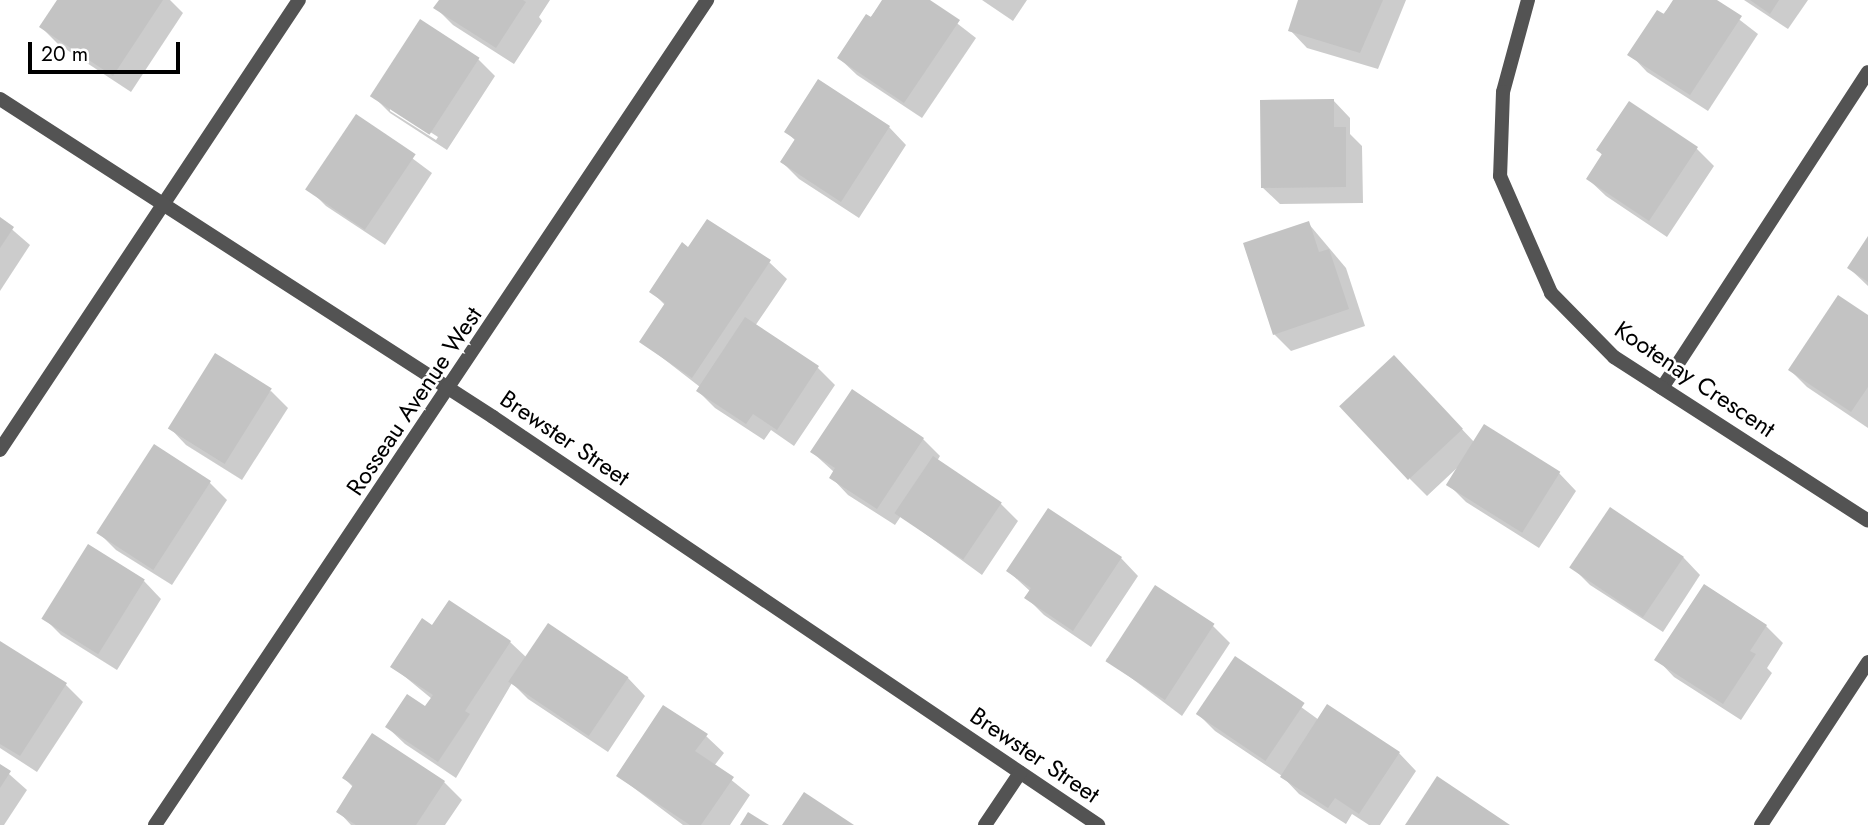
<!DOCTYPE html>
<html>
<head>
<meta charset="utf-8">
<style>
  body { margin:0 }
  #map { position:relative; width:1868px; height:825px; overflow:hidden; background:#fff; font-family:Jost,sans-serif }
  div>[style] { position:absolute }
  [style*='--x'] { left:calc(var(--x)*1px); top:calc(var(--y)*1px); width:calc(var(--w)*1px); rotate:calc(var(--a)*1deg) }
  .shadow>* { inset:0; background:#0003 }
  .building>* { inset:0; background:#c3c3c3; transform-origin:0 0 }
  .service>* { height:14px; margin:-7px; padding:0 7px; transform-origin:7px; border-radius:7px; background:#535353 }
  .minor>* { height:14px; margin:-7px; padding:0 7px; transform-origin:7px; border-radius:7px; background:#535353 }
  span { translate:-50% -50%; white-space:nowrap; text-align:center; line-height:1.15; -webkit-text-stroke:5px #fff; paint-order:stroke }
  .street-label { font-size:24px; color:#000 }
  .scale { position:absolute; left:28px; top:42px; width:152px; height:32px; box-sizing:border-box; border:4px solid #000; border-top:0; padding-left:9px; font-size:21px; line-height:24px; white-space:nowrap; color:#000; -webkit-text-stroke:5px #fff; paint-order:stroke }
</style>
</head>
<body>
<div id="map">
  <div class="shadow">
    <div style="clip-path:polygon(59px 0,170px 0,183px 13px,131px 92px,58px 44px,41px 27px)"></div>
    <div style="clip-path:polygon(441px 0,550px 0,539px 17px,542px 21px,514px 64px,453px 25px,436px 8px)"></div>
    <div style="clip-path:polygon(884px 0,927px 0,976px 38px,922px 118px,857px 75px,839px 58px)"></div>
    <div style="clip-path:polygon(982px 0,1027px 0,1013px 21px)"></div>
    <div style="clip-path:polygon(1299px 0,1406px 0,1378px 69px,1307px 48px,1290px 30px)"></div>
    <div style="clip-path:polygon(1675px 0,1714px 0,1758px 34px,1708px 111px,1647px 72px,1630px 54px)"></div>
    <div style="clip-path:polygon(1744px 0,1808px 0,1788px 29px)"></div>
    <div style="clip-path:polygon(evenodd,478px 59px,495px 76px,447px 150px,390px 113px,373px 96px,478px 59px,390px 106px,438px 137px,436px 140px,390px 111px,390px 106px)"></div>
    <div style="clip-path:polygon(1333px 100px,1350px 118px,1350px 134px,1362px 146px,1363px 203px,1280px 204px,1262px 187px)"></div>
    <div style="clip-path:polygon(357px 117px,432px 173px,385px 245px,326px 206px,309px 189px)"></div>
    <div style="clip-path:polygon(889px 127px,906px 145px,859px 218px,799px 179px,782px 162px,796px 141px,786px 132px)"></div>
    <div style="clip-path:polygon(1697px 149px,1714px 166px,1667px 237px,1606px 196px,1588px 179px,1603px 156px,1598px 150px)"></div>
    <div style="clip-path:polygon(0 219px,30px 245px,0 291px)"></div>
    <div style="clip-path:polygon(1308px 223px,1346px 268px,1365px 326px,1291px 351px,1274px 334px)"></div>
    <div style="clip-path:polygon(1868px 239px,1868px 286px,1849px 268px)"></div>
    <div style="clip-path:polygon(689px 249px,769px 262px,787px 279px,755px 326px,818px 368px,835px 385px,794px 446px,771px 430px,764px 440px,715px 408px,698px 391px,700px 387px,642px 342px,665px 305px,651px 291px)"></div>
    <div style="clip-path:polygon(1868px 317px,1868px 428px,1807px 387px,1790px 370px)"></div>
    <div style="clip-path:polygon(1411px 375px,1475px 443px,1559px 473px,1576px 491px,1539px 548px,1466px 502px,1448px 484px,1458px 467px,1427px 496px,1410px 479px)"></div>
    <div style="clip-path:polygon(271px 391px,288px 408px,242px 480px,186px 445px,169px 427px)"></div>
    <div style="clip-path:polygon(923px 439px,940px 456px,937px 461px,1001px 504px,1018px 521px,982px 575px,901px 516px,895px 525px,848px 495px,831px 477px,834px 472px,812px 452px)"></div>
    <div style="clip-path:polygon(155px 447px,210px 483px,227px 500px,172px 585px,116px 550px,99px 533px)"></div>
    <div style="clip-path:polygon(1610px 510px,1683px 557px,1700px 575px,1663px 632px,1590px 585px,1573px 568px)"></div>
    <div style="clip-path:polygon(1121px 558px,1138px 576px,1091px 647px,1044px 615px,1027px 598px,1031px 592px,1008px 571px)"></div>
    <div style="clip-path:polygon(144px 581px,161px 599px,117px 670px,61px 635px,44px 618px)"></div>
    <div style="clip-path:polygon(549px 625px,628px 678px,645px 696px,608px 752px,528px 699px,512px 683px,456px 778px,405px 744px,387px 727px,426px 708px,432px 699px,392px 666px,433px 627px,510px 642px,527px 658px)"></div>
    <div style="clip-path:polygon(1213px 626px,1230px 643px,1182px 716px,1106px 659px)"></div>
    <div style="clip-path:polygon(1766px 626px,1783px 643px,1767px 668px,1772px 673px,1741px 720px,1674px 677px,1657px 659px)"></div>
    <div style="clip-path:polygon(0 643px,66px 685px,83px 702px,37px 772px,0 748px)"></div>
    <div style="clip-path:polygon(1235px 659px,1319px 720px,1399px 753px,1416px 771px,1380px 825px,1369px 825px,1352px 814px,1346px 824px,1299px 794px,1282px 776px,1215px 731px,1198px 714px)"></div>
    <div style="clip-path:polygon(373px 735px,444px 782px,462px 800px,445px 825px,351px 825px,338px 811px,353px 787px,344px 778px)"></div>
    <div style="clip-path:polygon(706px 736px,724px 753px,714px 766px,750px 795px,730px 825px,683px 825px,618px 776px)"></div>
    <div style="clip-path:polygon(0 766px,27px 790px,4px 825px,0 825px)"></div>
  </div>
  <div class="building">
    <div style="clip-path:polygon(57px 0,163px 0,113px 76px,39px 27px)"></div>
    <div style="clip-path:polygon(439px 0,523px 0,526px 2px,496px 48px,433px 8px)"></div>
    <div style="clip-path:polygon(882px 0,930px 0,960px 20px,904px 103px,837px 58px,866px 14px,871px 17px)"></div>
    <div style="clip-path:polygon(1298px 0,1383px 0,1360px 53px,1288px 31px)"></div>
    <div style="clip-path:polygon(1673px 0,1717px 0,1742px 16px,1690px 95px,1627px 55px,1657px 10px,1664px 14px)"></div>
    <div style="clip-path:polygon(1750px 0,1779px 0,1770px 14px)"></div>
    <div style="left:420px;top:19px;width:71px;height:92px;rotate:33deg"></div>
    <div style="clip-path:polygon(818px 79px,890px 126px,841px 202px,780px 162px,795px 139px,784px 132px)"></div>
    <div style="clip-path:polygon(1334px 99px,1334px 127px,1346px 127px,1346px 187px,1261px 188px,1260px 100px)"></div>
    <div style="clip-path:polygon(1629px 101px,1698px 147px,1649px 221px,1586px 179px,1602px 154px,1596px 150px)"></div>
    <div style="left:356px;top:114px;width:72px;height:91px;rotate:34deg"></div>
    <div style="clip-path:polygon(0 217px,14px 227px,0 248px)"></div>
    <div style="clip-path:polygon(707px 219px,771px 260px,692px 378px,639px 342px,665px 303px,649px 292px,682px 242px,688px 247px)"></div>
    <div style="clip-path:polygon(1309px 221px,1319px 252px,1329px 249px,1349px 309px,1273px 335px,1243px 243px)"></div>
    <div style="clip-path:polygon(1868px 236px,1868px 282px,1847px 268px)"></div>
    <div style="clip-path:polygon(1838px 295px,1868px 315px,1868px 387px,1851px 412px,1788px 370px)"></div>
    <div style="clip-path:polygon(745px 317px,819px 366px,777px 430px,753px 414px,746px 424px,696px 391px)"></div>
    <div style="left:215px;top:353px;width:67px;height:89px;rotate:32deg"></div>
    <div style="left:1394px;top:355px;width:101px;height:75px;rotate:47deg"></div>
    <div style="clip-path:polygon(852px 389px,924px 438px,877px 509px,829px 478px,835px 468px,810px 452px)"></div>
    <div style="left:1484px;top:424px;width:90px;height:72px;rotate:32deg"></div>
    <div style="left:154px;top:444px;width:68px;height:106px;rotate:33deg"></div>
    <div style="left:933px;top:456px;width:83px;height:69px;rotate:34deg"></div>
    <div style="left:1610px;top:507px;width:89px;height:73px;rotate:34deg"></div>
    <div style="clip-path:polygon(1048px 508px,1122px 557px,1073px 631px,1024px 598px,1031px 588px,1006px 571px)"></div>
    <div style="left:88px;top:544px;width:67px;height:88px;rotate:32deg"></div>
    <div style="clip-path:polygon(1704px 584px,1767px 625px,1750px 651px,1756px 654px,1723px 704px,1654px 660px)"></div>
    <div style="left:1155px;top:585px;width:71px;height:91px;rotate:33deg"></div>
    <div style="clip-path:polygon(449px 600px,511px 641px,465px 711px,470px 714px,438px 762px,385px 727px,407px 694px,425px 706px,433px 695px,390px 667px,422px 618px,432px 625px)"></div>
    <div style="left:548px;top:623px;width:97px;height:71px;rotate:34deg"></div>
    <div style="clip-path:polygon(0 641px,67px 683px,20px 756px,0 744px)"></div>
    <div style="left:1235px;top:656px;width:84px;height:70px;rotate:34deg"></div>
    <div style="clip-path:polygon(1327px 704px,1400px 752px,1359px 814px,1335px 798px,1328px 808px,1280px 777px)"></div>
    <div style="clip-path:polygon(663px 705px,708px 734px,695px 751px,734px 777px,701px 825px,690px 825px,616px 776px)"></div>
    <div style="clip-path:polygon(372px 733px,445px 781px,416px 825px,356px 825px,336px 812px,353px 785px,342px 778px)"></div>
    <div style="clip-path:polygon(0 764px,11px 771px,0 788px)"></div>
    <div style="clip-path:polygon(1437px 776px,1510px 825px,1405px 825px)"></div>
    <div style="clip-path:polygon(804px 792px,854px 825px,782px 825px)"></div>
    <div style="clip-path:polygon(748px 812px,769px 825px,740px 825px)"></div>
  </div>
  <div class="service">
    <div style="--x:1662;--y:388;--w:377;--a:-56.9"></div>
    <div style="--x:0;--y:450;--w:540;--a:-56.4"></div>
  </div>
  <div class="minor">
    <div style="--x:1528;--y:0;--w:95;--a:105.2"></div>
    <div style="--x:1503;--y:92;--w:84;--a:92"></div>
    <div style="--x:1500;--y:176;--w:128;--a:66.4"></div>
    <div style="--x:1551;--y:293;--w:90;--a:45.5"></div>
    <div style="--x:1614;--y:357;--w:302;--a:32.8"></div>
    <div style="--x:0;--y:99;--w:587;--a:32.82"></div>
    <div style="--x:493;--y:417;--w:730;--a:33.99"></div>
    <div style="--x:155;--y:825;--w:993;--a:-56.21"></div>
    <div style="--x:985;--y:825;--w:63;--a:-56.1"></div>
    <div style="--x:1761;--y:825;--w:195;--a:-56.7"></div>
  </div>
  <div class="street-label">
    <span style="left:1695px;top:379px;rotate:34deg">Kootenay Crescent</span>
    <span style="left:414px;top:401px;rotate:-56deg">Rosseau Avenue West</span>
    <span style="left:565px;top:438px;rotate:34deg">Brewster Street</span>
    <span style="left:1035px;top:755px;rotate:34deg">Brewster Street</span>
  </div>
  <div class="scale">20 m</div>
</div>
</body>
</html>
